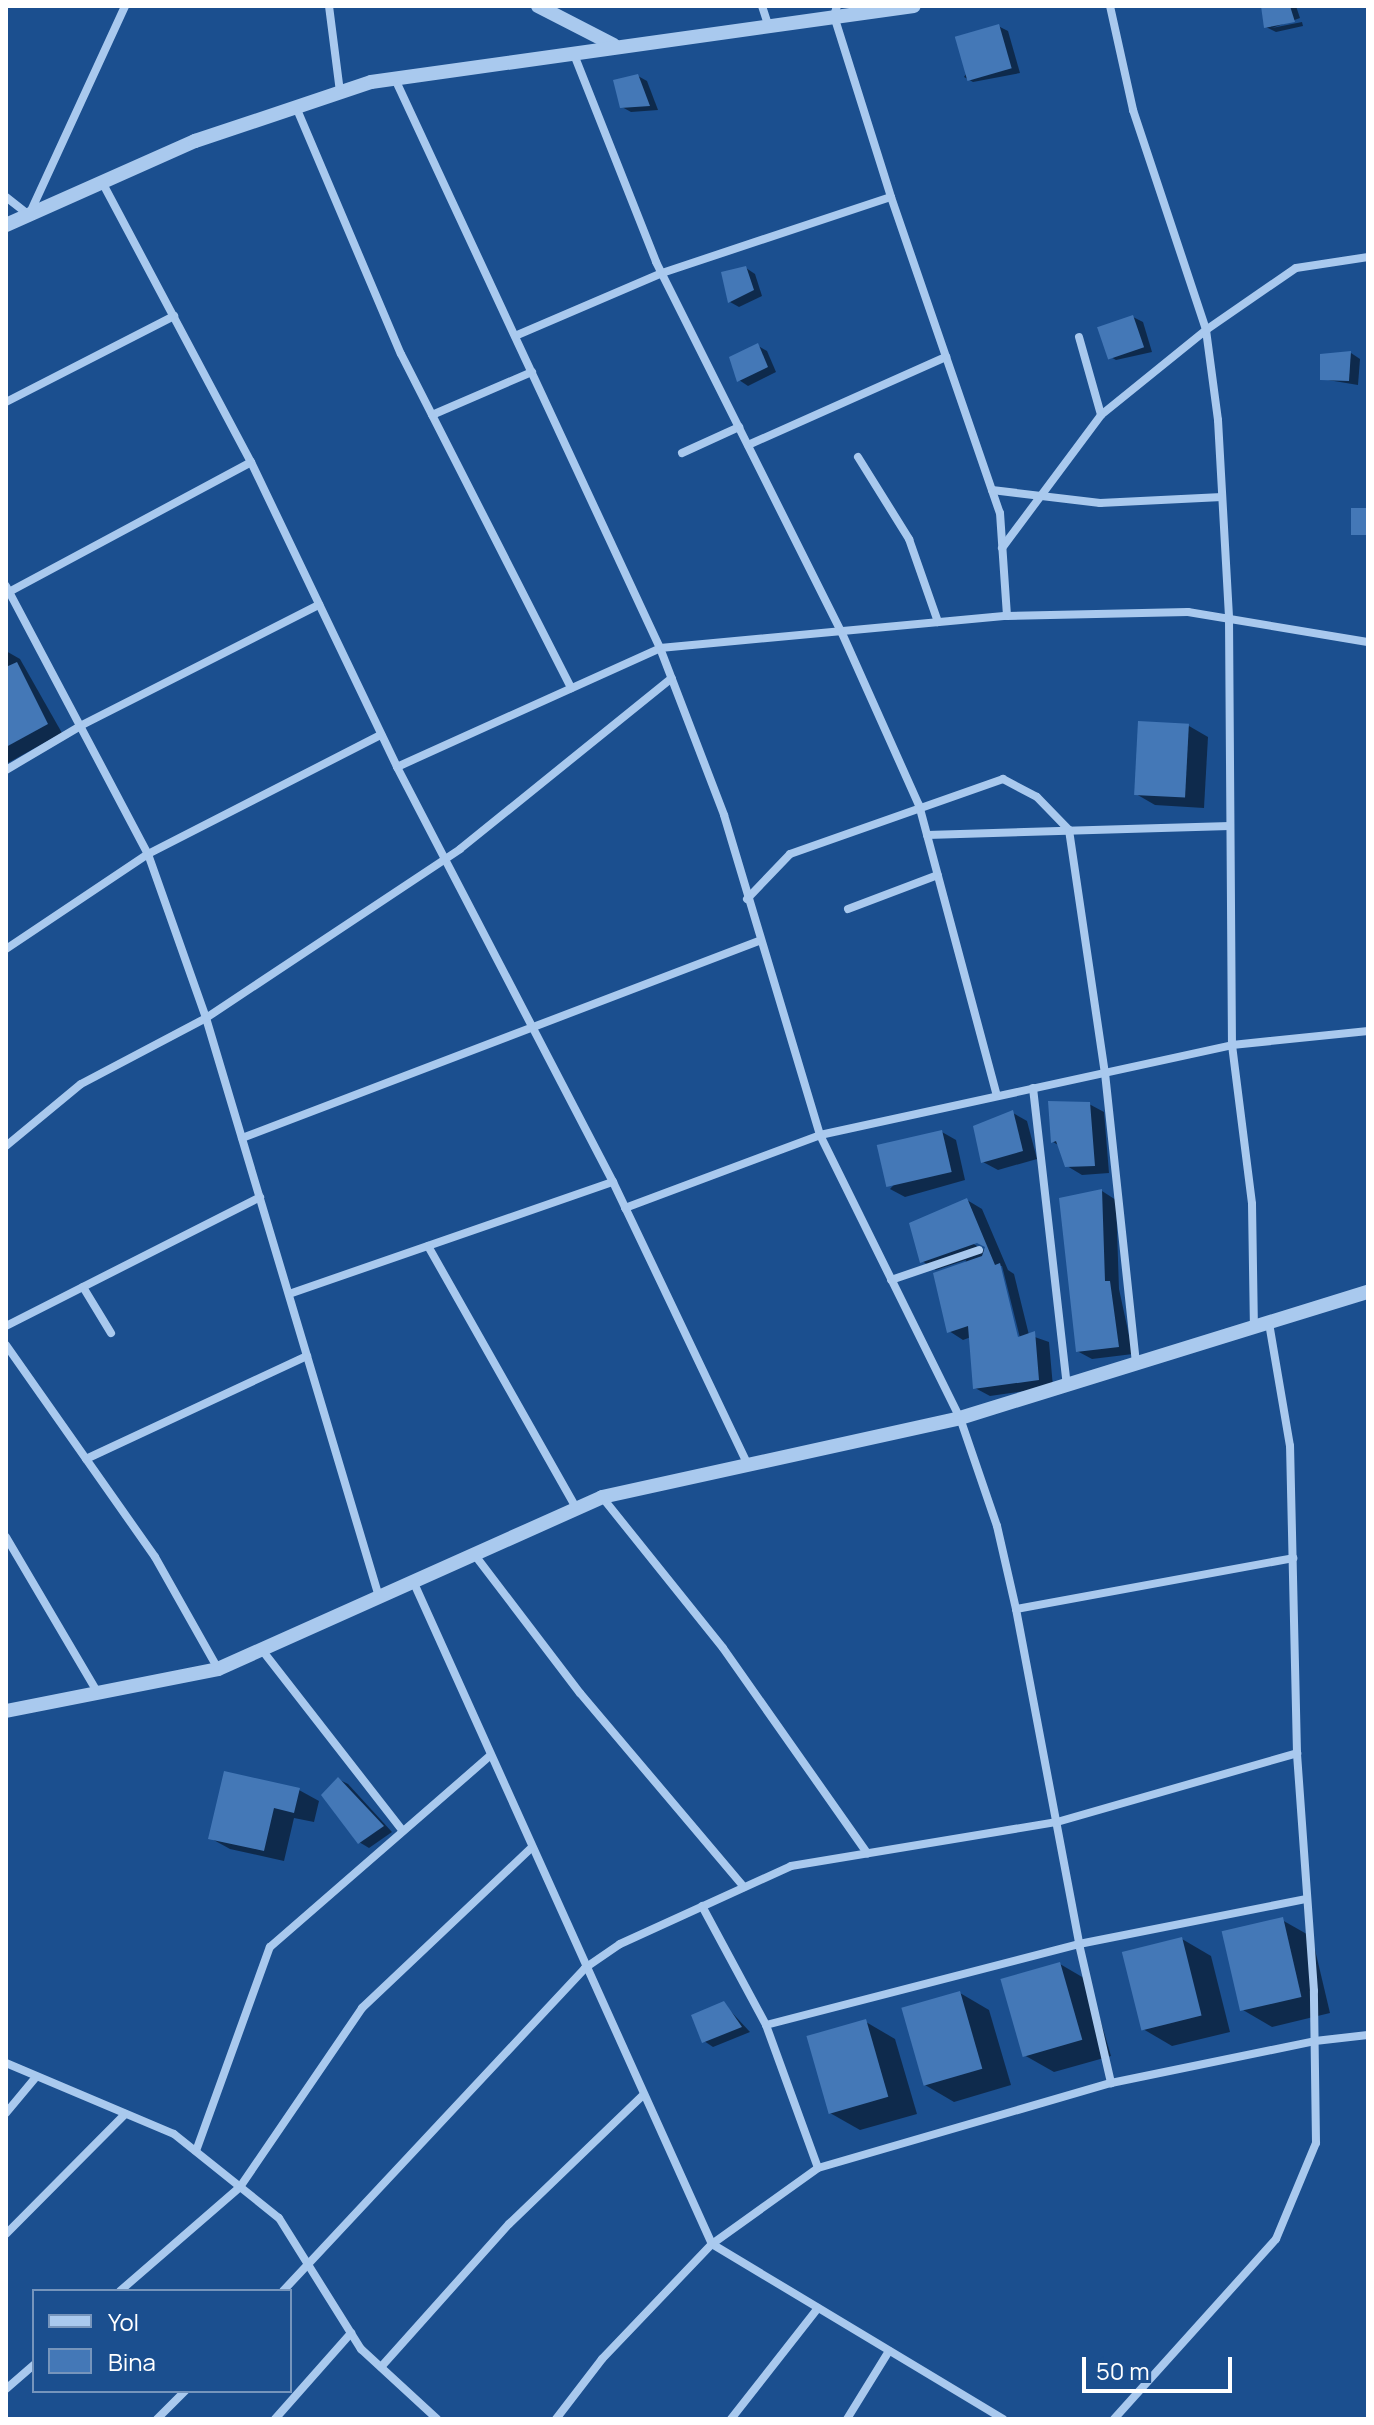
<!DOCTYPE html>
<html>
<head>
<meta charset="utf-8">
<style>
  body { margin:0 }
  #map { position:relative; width:1374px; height:2425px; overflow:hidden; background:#1b4f8f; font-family:Manrope,sans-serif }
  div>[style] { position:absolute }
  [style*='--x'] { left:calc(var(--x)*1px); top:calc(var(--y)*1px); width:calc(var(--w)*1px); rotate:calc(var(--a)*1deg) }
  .shadow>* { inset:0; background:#0007 }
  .building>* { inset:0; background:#4478b7; transform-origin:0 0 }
  .minor>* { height:8px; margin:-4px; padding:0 4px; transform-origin:4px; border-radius:4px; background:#a9c9ee }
  .tertiary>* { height:14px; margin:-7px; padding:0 7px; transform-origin:7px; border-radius:7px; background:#a9c9ee }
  span { translate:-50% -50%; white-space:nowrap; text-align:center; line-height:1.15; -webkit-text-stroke:6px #1b4f8f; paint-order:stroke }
  .frame { position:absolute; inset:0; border:8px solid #fff; pointer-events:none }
  .legend { position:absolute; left:32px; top:2289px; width:260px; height:104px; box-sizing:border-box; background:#1b4f8f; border:2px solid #7695bc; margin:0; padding:10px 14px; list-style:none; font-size:24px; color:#fff }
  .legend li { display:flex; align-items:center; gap:16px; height:40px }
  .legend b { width:40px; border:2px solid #7695bc }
  .scale { position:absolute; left:1082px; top:2357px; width:150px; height:36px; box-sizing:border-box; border:4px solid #fff; border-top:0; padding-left:10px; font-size:24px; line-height:28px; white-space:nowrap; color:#fff; -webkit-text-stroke:6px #1b4f8f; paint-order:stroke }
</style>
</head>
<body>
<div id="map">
  <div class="shadow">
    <div style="clip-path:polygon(1263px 6px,1296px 6px,1300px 18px,1272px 28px,1302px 22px,1303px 26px,1276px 32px,1266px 27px)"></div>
    <div style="clip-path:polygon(998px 26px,1008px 31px,1020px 73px,973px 82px,964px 77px)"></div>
    <div style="clip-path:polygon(638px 76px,647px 81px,658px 110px,631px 112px,622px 107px)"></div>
    <div style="clip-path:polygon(746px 268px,755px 274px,762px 296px,739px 307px,730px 302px)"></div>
    <div style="clip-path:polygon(1133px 317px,1143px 322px,1152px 352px,1116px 360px,1107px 355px)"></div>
    <div style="clip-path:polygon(758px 346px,767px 351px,776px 372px,748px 386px,739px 380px)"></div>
    <div style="clip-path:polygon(1351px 353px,1360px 359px,1358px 385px,1322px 379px)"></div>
    <div style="clip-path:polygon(6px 651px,20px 659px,62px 733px,6px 764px)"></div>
    <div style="clip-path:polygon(1189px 726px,1208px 737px,1204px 808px,1155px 805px,1136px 794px)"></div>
    <div style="clip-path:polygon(1089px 1104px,1104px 1112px,1109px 1173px,1082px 1175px,1067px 1166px,1060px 1146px,1053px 1142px)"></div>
    <div style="clip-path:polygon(1013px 1113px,1027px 1121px,1037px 1159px,998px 1170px,983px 1162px)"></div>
    <div style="clip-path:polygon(942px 1132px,956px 1140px,965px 1180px,905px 1197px,890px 1189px)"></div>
    <div style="clip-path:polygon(1102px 1191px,1116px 1200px,1119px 1289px,1133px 1354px,1092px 1359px,1077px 1351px)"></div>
    <div style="clip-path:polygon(evenodd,967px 1200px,982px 1209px,1008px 1270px,1014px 1274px,1029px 1335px,1049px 1342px,1053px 1387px,990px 1396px,975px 1388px,971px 1337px,963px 1340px,949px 1331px,966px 1260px,936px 1270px,922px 1261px,967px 1200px,969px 1237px,987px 1247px,987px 1252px,967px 1240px,969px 1237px,967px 1200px,998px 1266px,1002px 1266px,1022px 1346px,1018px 1347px,998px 1266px)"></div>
    <div style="clip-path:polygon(338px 1779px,348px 1784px,392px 1832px,369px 1848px,359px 1842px)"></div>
    <div style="clip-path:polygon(299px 1790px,319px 1801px,314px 1822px,294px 1818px,284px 1861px,230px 1849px,210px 1838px)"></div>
    <div style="clip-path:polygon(1282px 1920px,1312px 1937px,1330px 2013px,1272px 2027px,1243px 2010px)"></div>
    <div style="clip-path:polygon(1182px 1939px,1211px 1956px,1230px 2032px,1172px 2046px,1143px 2029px)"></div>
    <div style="clip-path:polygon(1060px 1964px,1089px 1981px,1111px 2056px,1054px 2072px,1024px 2055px)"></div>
    <div style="clip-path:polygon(960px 1993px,989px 2010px,1011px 2085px,954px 2102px,925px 2085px)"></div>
    <div style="clip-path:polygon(724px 2004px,750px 2032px,713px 2047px,704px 2041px)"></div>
    <div style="clip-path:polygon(866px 2022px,895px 2039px,917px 2114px,860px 2130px,830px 2113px)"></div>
  </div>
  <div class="building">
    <div style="clip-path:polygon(1261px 6px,1290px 6px,1295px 22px,1264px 28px)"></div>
    <div style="left:999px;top:24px;width:46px;height:46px;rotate:74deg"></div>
    <div style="clip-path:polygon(638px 74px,650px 106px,620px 108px,613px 80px)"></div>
    <div style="clip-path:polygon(746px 266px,754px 290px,728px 303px,721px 272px)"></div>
    <div style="left:1133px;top:315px;width:34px;height:38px;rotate:71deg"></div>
    <div style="clip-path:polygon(758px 343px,768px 367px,737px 382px,729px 357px)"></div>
    <div style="clip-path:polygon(1351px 351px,1349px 381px,1320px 380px,1320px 354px)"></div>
    <div style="left:1351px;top:508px;width:17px;height:27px"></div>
    <div style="clip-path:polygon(17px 662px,48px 724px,6px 747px,6px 667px)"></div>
    <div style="left:1138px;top:721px;width:51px;height:74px;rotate:3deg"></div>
    <div style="clip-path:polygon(1048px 1101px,1090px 1102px,1095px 1166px,1065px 1167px,1056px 1141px,1051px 1143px)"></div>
    <div style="clip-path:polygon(1013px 1110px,1023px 1151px,981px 1163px,973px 1126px)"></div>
    <div style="left:942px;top:1130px;width:43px;height:67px;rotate:77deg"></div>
    <div style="clip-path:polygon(1102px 1189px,1105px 1281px,1110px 1281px,1119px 1347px,1076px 1352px,1059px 1198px)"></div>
    <div style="clip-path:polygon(967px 1198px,995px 1265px,1000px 1263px,1018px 1337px,1035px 1331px,1039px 1380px,973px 1389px,968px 1326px,947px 1333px,933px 1273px,982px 1256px,985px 1247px,977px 1243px,920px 1263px,909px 1223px)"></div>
    <div style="clip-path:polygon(224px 1771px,300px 1788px,294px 1813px,274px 1808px,264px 1851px,208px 1839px)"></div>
    <div style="clip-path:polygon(338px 1777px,384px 1826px,358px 1844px,321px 1795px)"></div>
    <div style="left:1283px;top:1917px;width:82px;height:63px;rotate:77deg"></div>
    <div style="left:1182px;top:1937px;width:81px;height:62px;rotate:76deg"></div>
    <div style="left:1060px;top:1962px;width:81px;height:62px;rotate:74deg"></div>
    <div style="left:960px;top:1991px;width:81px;height:61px;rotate:74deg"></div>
    <div style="clip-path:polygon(724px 2001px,742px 2027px,702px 2043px,691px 2015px)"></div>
    <div style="left:866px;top:2019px;width:81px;height:62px;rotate:74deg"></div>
  </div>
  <div class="minor">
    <div style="--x:329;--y:6;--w:87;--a:82.7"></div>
    <div style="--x:762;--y:6;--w:20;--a:72"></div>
    <div style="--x:837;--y:6;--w:10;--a:107"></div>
    <div style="--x:834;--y:16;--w:190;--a:72.5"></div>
    <div style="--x:891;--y:197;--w:334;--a:71"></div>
    <div style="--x:1000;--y:513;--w:103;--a:86.1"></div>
    <div style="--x:1110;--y:6;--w:107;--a:77.5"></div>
    <div style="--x:1133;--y:110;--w:232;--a:71.6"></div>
    <div style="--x:1206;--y:330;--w:91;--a:82.4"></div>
    <div style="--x:1218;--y:420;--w:199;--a:86.8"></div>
    <div style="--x:1229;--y:619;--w:426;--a:89.6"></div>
    <div style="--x:1232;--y:1045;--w:160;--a:82.8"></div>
    <div style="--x:1252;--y:1204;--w:123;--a:89.1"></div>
    <div style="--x:573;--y:52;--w:226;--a:68.4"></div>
    <div style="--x:656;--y:262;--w:413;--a:63.4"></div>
    <div style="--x:841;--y:631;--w:191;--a:65.9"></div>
    <div style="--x:919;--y:805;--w:301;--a:75"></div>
    <div style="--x:395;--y:79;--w:628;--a:65.03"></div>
    <div style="--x:660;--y:648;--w:179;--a:69"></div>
    <div style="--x:724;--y:815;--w:334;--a:73.3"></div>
    <div style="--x:820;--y:1135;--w:316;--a:63.7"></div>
    <div style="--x:960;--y:1418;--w:114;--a:71.1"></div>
    <div style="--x:997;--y:1526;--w:85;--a:77.1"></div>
    <div style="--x:1016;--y:1609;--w:341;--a:79.3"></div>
    <div style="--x:1079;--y:1944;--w:232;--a:-11.2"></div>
    <div style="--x:296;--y:107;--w:268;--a:67"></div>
    <div style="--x:401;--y:354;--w:375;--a:63"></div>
    <div style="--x:102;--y:182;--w:317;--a:62"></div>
    <div style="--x:251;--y:462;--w:338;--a:64.4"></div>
    <div style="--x:397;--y:767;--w:468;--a:62.5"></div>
    <div style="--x:613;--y:1182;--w:314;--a:64.5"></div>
    <div style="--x:6;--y:197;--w:29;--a:38"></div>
    <div style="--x:29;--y:215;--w:230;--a:-65.3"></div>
    <div style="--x:515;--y:336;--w:160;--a:-23.2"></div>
    <div style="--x:662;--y:273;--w:241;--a:-18.4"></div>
    <div style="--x:1079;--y:337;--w:81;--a:74.2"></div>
    <div style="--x:6;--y:402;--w:189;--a:-27.1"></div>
    <div style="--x:432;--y:415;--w:109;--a:-23.3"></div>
    <div style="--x:748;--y:445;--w:217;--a:-24"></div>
    <div style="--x:682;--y:453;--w:63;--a:-24.5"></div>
    <div style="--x:858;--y:457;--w:97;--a:58.1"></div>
    <div style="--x:909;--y:539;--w:88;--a:70.7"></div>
    <div style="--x:992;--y:490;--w:109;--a:6.9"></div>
    <div style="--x:1100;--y:503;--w:122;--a:-2.8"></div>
    <div style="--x:1002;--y:548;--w:166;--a:-53.3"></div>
    <div style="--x:1101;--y:415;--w:135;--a:-39"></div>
    <div style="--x:1206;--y:330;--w:109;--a:-34.6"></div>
    <div style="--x:1296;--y:268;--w:73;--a:-8.7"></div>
    <div style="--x:6;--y:586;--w:303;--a:62.1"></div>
    <div style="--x:148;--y:854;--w:174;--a:70.5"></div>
    <div style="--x:206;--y:1018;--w:604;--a:73.36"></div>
    <div style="--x:7;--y:593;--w:277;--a:-28.2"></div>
    <div style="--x:397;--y:767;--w:289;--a:-24.3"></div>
    <div style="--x:660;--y:648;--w:348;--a:-5.3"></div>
    <div style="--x:1007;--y:616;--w:181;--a:-1.3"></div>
    <div style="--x:1188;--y:612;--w:182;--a:9.5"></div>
    <div style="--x:6;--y:770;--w:88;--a:-30.6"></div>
    <div style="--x:82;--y:725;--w:266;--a:-26.9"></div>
    <div style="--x:927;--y:835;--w:303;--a:-1.7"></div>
    <div style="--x:747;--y:899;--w:62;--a:-46.3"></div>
    <div style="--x:790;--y:854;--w:226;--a:-19.4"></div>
    <div style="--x:1003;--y:779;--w:38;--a:28"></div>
    <div style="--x:1037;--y:797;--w:46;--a:45.9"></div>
    <div style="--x:1069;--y:830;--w:246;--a:81.6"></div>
    <div style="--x:1105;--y:1073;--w:293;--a:83.9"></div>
    <div style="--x:848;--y:909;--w:96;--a:-20.7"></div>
    <div style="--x:6;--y:949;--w:171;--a:-33.8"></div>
    <div style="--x:148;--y:854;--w:262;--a:-27.1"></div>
    <div style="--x:1033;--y:1088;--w:299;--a:83.5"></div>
    <div style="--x:242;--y:1138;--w:553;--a:-20.86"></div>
    <div style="--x:6;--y:1146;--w:97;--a:-39.6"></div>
    <div style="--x:81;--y:1084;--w:141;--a:-27.8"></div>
    <div style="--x:206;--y:1018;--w:305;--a:-33.6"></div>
    <div style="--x:460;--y:849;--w:272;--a:-38.9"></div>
    <div style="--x:625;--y:1208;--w:208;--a:-20.5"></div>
    <div style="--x:820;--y:1135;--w:422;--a:-12.3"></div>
    <div style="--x:1232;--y:1045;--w:137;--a:-5.9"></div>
    <div style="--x:428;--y:1246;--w:301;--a:60.5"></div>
    <div style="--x:891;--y:1280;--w:93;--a:-18.8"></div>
    <div style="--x:83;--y:1287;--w:54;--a:58.7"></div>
    <div style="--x:289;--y:1294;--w:343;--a:-19.1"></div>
    <div style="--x:6;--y:1326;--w:285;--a:-26.9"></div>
    <div style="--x:6;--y:1345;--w:259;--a:54.9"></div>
    <div style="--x:155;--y:1557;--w:129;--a:60.6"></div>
    <div style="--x:86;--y:1459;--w:244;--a:-25"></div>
    <div style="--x:602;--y:1497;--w:193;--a:51.3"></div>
    <div style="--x:723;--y:1648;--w:251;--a:54.9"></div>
    <div style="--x:6;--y:1537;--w:181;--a:59.5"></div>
    <div style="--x:474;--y:1554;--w:175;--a:52.7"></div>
    <div style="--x:580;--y:1693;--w:254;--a:49.8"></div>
    <div style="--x:413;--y:1581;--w:727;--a:65.73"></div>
    <div style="--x:712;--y:2244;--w:340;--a:31"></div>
    <div style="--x:1016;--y:1609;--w:282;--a:-10.4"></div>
    <div style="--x:262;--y:1650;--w:229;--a:52.1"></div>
    <div style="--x:702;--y:1906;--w:135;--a:61.7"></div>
    <div style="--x:766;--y:2025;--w:152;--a:70"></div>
    <div style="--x:766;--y:2025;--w:323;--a:-14.5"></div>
    <div style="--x:1079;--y:1944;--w:143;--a:77"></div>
    <div style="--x:6;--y:2063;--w:182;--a:22.9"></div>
    <div style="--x:174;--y:2134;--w:134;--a:38.7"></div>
    <div style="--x:279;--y:2218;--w:155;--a:58"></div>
    <div style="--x:361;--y:2349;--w:103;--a:42.6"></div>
    <div style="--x:6;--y:2113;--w:47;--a:-50.2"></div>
    <div style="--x:196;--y:2151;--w:217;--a:-70.1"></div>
    <div style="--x:270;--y:1947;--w:291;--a:-41"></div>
    <div style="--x:6;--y:2234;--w:169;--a:-45.2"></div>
    <div style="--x:120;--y:2291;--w:159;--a:-40.9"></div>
    <div style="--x:240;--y:2187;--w:217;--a:-55.7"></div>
    <div style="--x:362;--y:2008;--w:233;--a:-43.4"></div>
    <div style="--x:283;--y:2291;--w:442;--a:-46.9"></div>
    <div style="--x:585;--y:1968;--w:42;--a:-34.4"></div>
    <div style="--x:620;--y:1944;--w:188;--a:-24.5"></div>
    <div style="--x:791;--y:1866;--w:270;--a:-9.4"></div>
    <div style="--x:1057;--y:1822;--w:250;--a:-16"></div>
    <div style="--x:381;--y:2367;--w:192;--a:-48.2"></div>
    <div style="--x:509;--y:2224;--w:186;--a:-43.9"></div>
    <div style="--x:6;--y:2389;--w:37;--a:-41"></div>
    <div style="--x:157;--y:2419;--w:40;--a:-45"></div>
    <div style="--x:275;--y:2419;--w:115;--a:-48.5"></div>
    <div style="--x:556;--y:2419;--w:76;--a:-52.5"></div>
    <div style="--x:602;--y:2359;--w:159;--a:-46.3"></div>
    <div style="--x:712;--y:2244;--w:130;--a:-35.6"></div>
    <div style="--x:818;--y:2168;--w:305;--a:-16.2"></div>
    <div style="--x:1111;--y:2083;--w:208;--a:-11.6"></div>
    <div style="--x:1315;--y:2041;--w:53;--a:-6.5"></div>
    <div style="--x:731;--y:2419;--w:141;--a:-51.9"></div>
    <div style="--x:847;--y:2419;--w:80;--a:-58.3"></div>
    <div style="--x:1114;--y:2419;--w:242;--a:-48"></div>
    <div style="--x:1276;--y:2239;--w:104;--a:-67.4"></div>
    <div style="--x:1316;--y:2143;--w:152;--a:-90.8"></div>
    <div style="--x:1314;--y:1991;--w:239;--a:-94.1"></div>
    <div style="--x:1297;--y:1753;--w:307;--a:-91.3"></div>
    <div style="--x:1290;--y:1446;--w:125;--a:-99.7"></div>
  </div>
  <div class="tertiary">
    <div style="--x:538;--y:6;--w:85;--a:27.2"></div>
    <div style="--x:6;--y:225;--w:207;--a:-24"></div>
    <div style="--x:195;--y:141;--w:186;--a:-18.5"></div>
    <div style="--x:371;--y:82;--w:548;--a:-7.97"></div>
    <div style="--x:6;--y:1711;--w:216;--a:-11.2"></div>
    <div style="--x:218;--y:1669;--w:421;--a:-24.1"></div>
    <div style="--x:602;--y:1497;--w:367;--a:-12.4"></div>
    <div style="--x:960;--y:1418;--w:427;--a:-17.2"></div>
  </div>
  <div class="frame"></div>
  <ul class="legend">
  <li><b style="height:10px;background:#a9c9ee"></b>Yol</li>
  <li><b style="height:22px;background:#4478b7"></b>Bina</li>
  </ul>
  <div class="scale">50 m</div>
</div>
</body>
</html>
